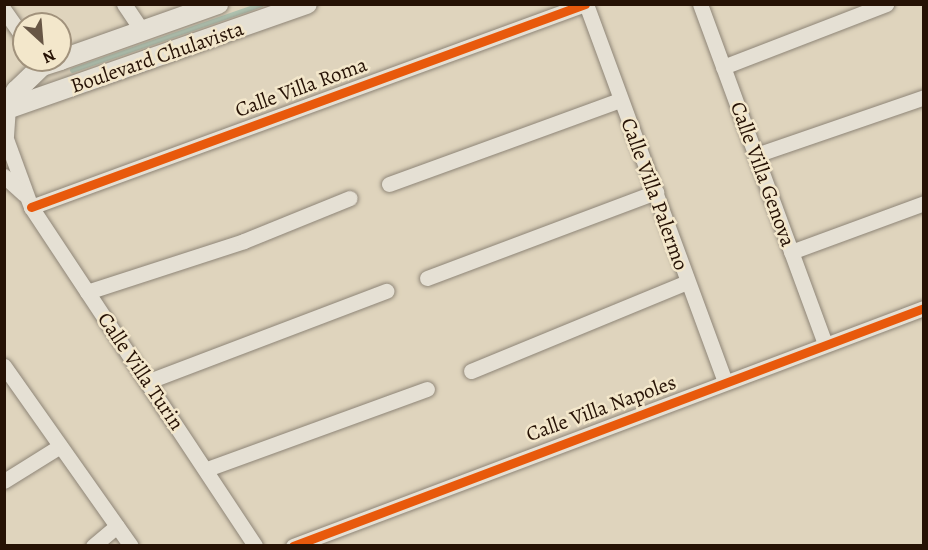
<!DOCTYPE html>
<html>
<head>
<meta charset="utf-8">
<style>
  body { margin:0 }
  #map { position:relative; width:928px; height:550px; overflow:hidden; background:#dfd4bd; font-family:Alegreya,serif }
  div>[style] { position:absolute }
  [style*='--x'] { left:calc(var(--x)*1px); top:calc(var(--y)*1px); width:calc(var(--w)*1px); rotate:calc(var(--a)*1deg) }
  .stream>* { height:5px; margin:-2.5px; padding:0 2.5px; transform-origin:2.5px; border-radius:2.5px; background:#aec2b0 }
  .roads { filter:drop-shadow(0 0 2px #8e8577) drop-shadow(0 0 2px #8e8577) }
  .minor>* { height:15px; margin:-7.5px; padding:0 7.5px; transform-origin:7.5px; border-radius:7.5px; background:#e5e0d4 }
  .tertiary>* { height:20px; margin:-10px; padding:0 10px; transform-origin:10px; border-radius:10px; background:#e5e0d4 }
  .cycleway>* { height:9px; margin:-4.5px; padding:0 4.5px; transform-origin:4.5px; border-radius:4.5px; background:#e8590c }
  span { translate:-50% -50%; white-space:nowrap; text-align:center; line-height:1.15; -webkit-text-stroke:5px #f3e7cb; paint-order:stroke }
  .street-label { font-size:21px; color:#261205 }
  .frame { position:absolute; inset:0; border:6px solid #261205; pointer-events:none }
  .north { position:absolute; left:12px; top:12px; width:60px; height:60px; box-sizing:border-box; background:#f3e7cb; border:2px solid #a1927c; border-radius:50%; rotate:154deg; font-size:16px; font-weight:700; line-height:24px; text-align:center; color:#261205 }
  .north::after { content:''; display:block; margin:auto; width:21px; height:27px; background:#675645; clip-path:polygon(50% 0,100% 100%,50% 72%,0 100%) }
</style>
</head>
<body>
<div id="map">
  <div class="stream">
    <div style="--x:72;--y:70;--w:200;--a:-19.2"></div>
  </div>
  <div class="roads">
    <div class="minor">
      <div style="--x:124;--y:4;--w:32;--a:56"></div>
      <div style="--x:586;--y:4;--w:403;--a:69.8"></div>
      <div style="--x:700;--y:4;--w:362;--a:69.8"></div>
      <div style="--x:4;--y:10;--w:35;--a:55"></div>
      <div style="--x:723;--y:67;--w:175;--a:-21.1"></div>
      <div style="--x:5;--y:136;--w:76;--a:69.9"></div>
      <div style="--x:31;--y:207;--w:406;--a:56.5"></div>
      <div style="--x:756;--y:155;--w:178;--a:-19"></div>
      <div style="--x:4;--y:176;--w:27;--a:42"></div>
      <div style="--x:389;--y:184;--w:246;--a:-20"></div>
      <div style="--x:31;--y:207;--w:590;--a:-20.12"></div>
      <div style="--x:791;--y:252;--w:142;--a:-20.2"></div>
      <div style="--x:427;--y:278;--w:245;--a:-20.6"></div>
      <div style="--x:87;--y:292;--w:165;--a:-18"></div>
      <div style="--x:244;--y:241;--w:114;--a:-22.1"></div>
      <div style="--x:4;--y:366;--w:220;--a:54.8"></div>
      <div style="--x:471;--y:371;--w:234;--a:-22.4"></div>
      <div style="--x:149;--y:381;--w:254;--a:-20.8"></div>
      <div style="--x:207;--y:469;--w:234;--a:-20"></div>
      <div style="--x:4;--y:481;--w:66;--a:-32"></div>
      <div style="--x:93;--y:546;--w:31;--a:-40"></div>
      <div style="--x:293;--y:546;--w:674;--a:-20.67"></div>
    </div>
    <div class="tertiary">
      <div style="--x:60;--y:60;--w:168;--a:-19.5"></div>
      <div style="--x:4;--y:110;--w:321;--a:-19.3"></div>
      <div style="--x:4;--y:136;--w:27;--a:-86"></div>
      <div style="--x:6;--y:109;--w:21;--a:-61"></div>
      <div style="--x:16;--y:91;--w:36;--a:-44"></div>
      <div style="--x:42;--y:66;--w:19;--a:-18"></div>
    </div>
  </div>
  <div class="cycleway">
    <div style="--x:31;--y:207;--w:590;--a:-20.12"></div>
    <div style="--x:293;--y:546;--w:674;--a:-20.67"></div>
  </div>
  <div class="street-label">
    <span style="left:157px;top:57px;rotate:-19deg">Boulevard Chulavista</span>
    <span style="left:301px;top:87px;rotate:-20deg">Calle Villa Roma</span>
    <span style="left:763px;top:174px;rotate:70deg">Calle Villa Genova</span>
    <span style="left:655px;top:194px;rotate:70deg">Calle Villa Palermo</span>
    <span style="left:141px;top:371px;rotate:56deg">Calle Villa Turin</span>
    <span style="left:601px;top:408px;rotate:-20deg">Calle Villa Napoles</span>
  </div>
  <div class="frame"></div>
  <div class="north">N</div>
</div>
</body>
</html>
